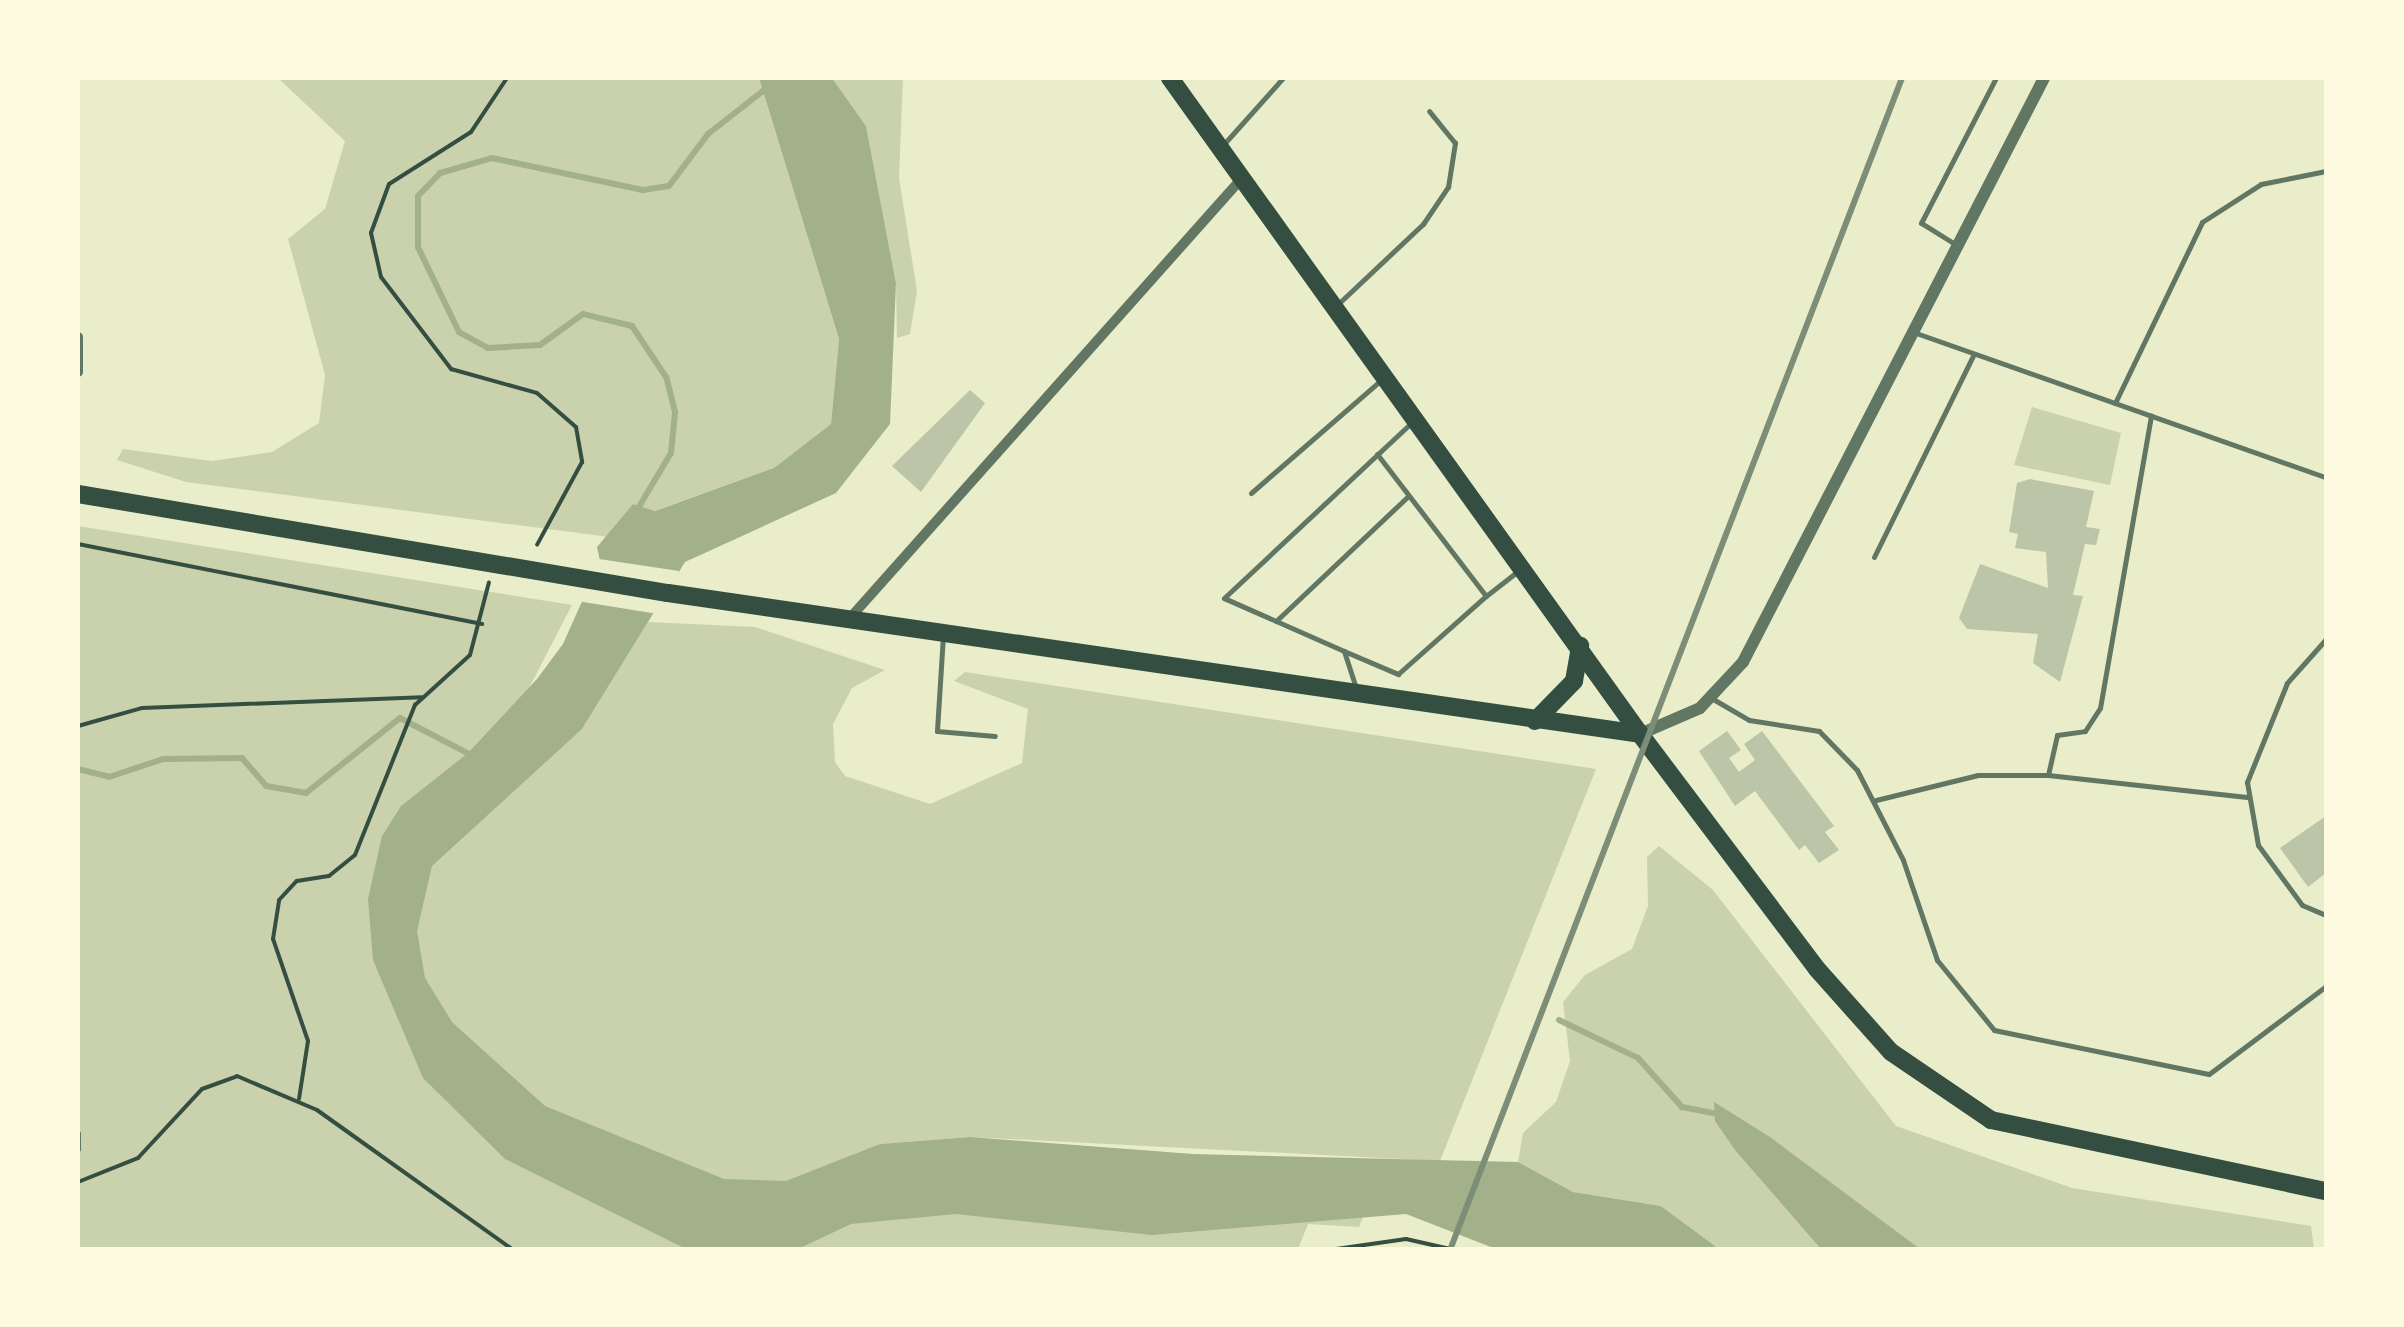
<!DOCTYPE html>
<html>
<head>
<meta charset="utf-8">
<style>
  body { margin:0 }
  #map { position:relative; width:2404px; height:1327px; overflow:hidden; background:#e9edc9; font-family:"Alegreya Sans",sans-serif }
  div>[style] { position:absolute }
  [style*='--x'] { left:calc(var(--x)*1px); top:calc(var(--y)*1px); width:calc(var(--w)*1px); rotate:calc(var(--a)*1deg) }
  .green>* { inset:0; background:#cad2ad }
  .water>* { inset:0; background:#a3b18a }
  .pier>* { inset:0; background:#e9edc9 }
  .stream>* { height:6px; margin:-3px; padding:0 3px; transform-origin:3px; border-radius:3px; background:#a3b18a }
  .building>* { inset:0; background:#bcc5a7 }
  .path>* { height:4px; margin:-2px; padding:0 2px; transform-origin:2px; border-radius:2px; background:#344e41 }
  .service>* { height:5px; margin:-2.5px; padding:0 2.5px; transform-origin:2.5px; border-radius:2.5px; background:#617663 }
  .minor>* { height:10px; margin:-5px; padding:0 5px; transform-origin:5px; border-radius:5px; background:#617663 }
  .tertiary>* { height:12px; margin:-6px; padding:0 6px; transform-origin:6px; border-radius:6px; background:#617663 }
  .primary>* { height:18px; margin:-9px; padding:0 9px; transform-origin:9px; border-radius:9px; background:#344e41 }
  .rail>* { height:6px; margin:-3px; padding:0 3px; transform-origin:3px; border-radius:3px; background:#7c8e77 }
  span { translate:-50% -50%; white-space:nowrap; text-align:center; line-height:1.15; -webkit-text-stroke:8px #fefae0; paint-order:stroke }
  .frame { position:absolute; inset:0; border:80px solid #fefae0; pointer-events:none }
</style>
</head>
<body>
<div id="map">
  <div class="green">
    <div style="clip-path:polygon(278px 78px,759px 78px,839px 339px,831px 424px,774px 468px,654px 511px,633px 504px,609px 537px,186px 482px,117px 460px,123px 449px,212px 461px,272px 452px,319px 423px,325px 375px,288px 239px,325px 209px,345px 141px)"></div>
    <div style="clip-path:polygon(832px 78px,903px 78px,899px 178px,917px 291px,910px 334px,897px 338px,896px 283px,866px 126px)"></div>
    <div style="clip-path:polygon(2032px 407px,2121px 433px,2110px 485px,2014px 465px)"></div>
    <div style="clip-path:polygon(78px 526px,572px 605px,448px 845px,582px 729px,648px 622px,755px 627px,885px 670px,852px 688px,833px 724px,835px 762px,845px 776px,930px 804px,1022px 763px,1028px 709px,954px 681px,965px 672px,1596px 769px,1440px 1161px,970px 1137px,880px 1144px,1379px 1175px,1359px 1227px,1308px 1224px,1298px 1249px,78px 1250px)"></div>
    <div style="clip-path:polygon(1659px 846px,1713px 890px,1896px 1126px,2072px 1188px,2311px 1226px,2314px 1249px,1719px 1249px,1661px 1206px,1573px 1192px,1518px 1162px,1523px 1133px,1556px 1102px,1570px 1061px,1563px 1002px,1585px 975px,1632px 949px,1648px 906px,1647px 857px)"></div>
  </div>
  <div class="water">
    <div style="clip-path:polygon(759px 78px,832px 78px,866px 126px,896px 283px,890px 424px,836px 493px,685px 562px,582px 729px,432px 866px,417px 931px,425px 978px,452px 1022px,545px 1106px,724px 1179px,786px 1181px,880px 1144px,970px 1137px,1193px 1154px,1518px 1162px,1573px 1192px,1661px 1206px,1719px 1249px,1496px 1249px,1406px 1214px,1152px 1235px,956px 1214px,851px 1224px,798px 1249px,686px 1249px,505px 1159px,423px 1078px,373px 960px,368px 899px,382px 836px,401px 806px,468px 753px,537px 679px,563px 644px,600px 561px,597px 547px,633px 504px,655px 511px,774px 468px,831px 424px,839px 339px)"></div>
    <div style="clip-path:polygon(1714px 1102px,1770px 1137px,1920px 1249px,1821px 1249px,1735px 1150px,1715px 1121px)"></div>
  </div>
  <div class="pier">
    <div style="clip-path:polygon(599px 559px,679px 571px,658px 614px,577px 601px)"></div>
  </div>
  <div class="stream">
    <div style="--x:637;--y:510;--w:66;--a:-59.2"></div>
    <div style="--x:671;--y:453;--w:41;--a:-84.4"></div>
    <div style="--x:675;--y:412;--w:36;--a:-104"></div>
    <div style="--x:666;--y:377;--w:61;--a:-123.7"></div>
    <div style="--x:632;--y:326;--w:50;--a:-166.2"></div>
    <div style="--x:583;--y:314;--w:53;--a:144.2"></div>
    <div style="--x:540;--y:345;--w:52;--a:176.7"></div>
    <div style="--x:488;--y:348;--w:33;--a:-151"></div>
    <div style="--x:459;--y:332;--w:94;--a:-115.8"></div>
    <div style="--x:418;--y:247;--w:51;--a:-90"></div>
    <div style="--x:418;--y:196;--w:32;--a:-46"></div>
    <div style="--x:440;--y:173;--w:54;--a:-16.1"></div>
    <div style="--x:492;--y:158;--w:154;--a:12"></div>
    <div style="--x:643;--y:190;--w:26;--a:-9"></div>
    <div style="--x:669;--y:186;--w:65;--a:-53.1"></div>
    <div style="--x:708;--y:134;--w:76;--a:-38.1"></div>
    <div style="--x:78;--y:769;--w:32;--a:14"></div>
    <div style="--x:109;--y:777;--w:57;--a:-18.4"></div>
    <div style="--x:163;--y:759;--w:79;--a:-0.7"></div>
    <div style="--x:242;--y:758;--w:37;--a:49"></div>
    <div style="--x:266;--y:786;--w:41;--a:9.9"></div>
    <div style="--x:306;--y:793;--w:120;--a:-38.6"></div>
    <div style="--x:400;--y:718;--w:82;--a:27.5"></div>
    <div style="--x:1559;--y:1020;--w:88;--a:25.7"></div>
    <div style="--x:1638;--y:1058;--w:66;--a:48.1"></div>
    <div style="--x:1682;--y:1107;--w:38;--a:11"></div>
  </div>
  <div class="building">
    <div style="clip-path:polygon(970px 390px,985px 403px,921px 492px,892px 466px)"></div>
    <div style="clip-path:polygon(2030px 479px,2094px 491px,2086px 527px,2100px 529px,2096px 545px,2085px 544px,2073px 595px,2083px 596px,2060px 682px,2033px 663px,2038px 634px,1967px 629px,1959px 618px,1980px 564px,2048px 588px,2046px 552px,2015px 548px,2018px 534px,2009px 532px,2017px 483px)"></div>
    <div style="clip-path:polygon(1727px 731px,1741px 750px,1729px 758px,1739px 772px,1755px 760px,1744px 744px,1762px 731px,1834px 826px,1825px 832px,1839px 850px,1819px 863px,1805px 845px,1799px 850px,1755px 791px,1735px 806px,1699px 751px)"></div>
    <div style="clip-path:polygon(2326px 816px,2326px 873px,2308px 887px,2280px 848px)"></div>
  </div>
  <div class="path">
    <div style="--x:507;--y:78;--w:65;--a:123.7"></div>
    <div style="--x:471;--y:132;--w:97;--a:147.6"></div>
    <div style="--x:389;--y:184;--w:52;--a:110.2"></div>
    <div style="--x:371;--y:233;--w:45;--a:77.2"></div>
    <div style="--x:381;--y:277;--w:116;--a:52.7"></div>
    <div style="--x:451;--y:369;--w:89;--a:15.6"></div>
    <div style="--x:537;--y:393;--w:52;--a:41.1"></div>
    <div style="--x:576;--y:427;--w:36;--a:80"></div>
    <div style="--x:582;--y:462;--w:94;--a:118.5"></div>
    <div style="--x:78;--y:544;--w:412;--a:11.2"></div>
    <div style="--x:78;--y:726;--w:66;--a:-15.7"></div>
    <div style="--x:142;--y:708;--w:280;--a:-2.2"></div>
    <div style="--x:299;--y:1099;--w:59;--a:-81.2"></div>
    <div style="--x:308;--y:1041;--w:108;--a:-108.9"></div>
    <div style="--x:273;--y:939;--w:39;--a:-81"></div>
    <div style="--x:279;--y:900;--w:26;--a:-47"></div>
    <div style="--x:297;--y:881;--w:32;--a:-9"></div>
    <div style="--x:329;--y:876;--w:33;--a:-39"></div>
    <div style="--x:355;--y:855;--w:162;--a:-68.2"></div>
    <div style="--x:415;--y:705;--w:74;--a:-42.3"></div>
    <div style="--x:470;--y:655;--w:75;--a:-75.4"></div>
    <div style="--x:78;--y:1182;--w:65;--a:-21.8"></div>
    <div style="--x:138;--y:1158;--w:94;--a:-47.2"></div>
    <div style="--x:202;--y:1089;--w:37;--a:-20"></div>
    <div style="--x:237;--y:1076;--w:87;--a:23"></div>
    <div style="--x:317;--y:1110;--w:241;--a:35.5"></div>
    <div style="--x:1329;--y:1250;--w:78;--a:-8.1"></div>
    <div style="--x:1406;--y:1239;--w:50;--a:12.7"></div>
  </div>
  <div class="service">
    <div style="--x:1223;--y:145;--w:90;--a:-48.2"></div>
    <div style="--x:1955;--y:244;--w:40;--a:-148"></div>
    <div style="--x:1921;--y:223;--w:163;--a:-62.7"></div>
    <div style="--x:1338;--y:304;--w:117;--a:-43.3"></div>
    <div style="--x:1423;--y:224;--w:45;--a:-56"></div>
    <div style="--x:1448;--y:187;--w:45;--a:-81"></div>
    <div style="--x:1455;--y:143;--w:41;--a:-129.1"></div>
    <div style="--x:1916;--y:333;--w:435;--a:19.4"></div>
    <div style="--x:2115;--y:403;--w:201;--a:-64.3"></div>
    <div style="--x:2202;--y:222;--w:70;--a:-32.8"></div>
    <div style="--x:2261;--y:184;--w:66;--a:-11.3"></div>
    <div style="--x:1251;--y:493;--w:171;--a:-41"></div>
    <div style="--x:1874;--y:557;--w:226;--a:-63.8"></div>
    <div style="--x:1486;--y:596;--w:39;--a:-38"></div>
    <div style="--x:1276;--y:621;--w:182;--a:-43.4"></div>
    <div style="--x:943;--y:635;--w:96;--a:93.6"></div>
    <div style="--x:937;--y:731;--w:58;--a:4.9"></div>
    <div style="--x:2326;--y:639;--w:59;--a:131.6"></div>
    <div style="--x:2287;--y:683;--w:107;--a:112"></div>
    <div style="--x:2247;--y:782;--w:64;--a:80.1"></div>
    <div style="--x:2258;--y:845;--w:74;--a:53.7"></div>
    <div style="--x:2302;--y:905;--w:26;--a:23"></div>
    <div style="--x:1344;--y:651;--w:59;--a:23.1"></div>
    <div style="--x:1398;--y:674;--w:118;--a:-41.6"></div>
    <div style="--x:1486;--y:596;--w:179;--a:-127.5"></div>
    <div style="--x:1356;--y:688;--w:39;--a:-108"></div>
    <div style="--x:1344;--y:651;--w:131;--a:-156.2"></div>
    <div style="--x:1224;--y:598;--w:255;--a:-43.1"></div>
    <div style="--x:1713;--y:699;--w:42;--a:30.3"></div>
    <div style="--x:1749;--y:720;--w:71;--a:8.9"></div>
    <div style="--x:1819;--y:731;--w:54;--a:45.7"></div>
    <div style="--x:1857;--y:770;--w:101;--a:62.9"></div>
    <div style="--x:1903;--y:860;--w:106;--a:71.2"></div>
    <div style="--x:1937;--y:960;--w:90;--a:50.8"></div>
    <div style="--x:1994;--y:1030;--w:219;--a:11.6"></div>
    <div style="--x:2209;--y:1074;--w:146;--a:-36.9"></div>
    <div style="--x:2048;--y:775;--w:200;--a:6.3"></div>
    <div style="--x:1876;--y:800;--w:105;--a:-13.8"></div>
    <div style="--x:1978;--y:775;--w:70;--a:0"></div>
    <div style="--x:2048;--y:775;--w:41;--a:-77.3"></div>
    <div style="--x:2057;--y:735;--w:28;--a:-8"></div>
    <div style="--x:2085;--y:731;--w:27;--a:-57"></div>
    <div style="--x:2100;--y:708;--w:297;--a:-80.1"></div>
    <div style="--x:78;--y:1133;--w:16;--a:90"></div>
  </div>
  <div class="minor">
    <div style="--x:78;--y:337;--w:35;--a:90"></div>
    <div style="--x:850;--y:618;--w:589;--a:-48.3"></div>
  </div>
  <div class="tertiary">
    <div style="--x:1640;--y:734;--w:65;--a:-23.4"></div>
    <div style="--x:1700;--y:708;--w:63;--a:-46.9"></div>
    <div style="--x:1743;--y:662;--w:657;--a:-62.73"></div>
  </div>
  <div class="primary">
    <div style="--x:1170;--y:78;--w:807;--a:54.38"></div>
    <div style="--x:1640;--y:734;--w:294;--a:53"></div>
    <div style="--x:1817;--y:969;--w:111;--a:48.3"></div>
    <div style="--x:1891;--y:1052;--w:121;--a:34.2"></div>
    <div style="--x:1991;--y:1120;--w:342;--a:12"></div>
    <div style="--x:78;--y:494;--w:598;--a:9.53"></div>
    <div style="--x:668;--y:593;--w:982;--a:8.25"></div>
    <div style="--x:1535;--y:721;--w:56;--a:-45.7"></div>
    <div style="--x:1574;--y:681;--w:36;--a:-80"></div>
  </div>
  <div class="rail">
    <div style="--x:1450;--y:1250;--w:1256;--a:-68.91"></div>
  </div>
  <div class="frame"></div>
</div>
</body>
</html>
